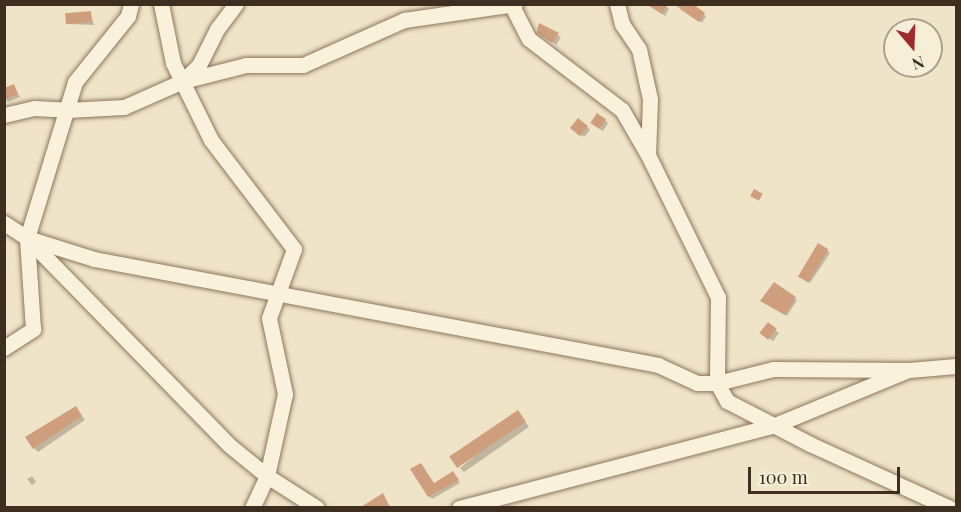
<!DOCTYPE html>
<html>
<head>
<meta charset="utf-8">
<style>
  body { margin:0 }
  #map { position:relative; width:961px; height:512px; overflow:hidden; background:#f0e4c8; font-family:"Playfair Display",serif }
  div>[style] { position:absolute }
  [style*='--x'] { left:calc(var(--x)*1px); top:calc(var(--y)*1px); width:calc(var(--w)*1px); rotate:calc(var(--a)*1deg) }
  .shadow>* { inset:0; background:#0003 }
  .building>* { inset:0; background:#cf9f7d; transform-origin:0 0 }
  .roads { filter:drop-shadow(0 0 2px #8d765c) drop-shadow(0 0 2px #8d765c) }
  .minor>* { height:15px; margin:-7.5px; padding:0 7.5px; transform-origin:7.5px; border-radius:7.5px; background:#faf1dc }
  span { translate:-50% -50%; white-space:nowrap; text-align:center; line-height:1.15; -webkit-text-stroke:4.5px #f7eed8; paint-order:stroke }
  .frame { position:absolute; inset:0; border:6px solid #3d2e20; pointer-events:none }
  .north { position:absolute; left:883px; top:18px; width:60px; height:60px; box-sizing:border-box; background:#f7eed8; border:2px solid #ada18e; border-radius:50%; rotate:161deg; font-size:16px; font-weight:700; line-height:24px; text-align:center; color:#3d2e20 }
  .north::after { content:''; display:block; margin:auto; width:21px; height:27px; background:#9e2a2b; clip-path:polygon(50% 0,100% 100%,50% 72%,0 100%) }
  .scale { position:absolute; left:748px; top:467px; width:152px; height:27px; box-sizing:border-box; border:3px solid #3d2e20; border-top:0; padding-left:8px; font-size:18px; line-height:21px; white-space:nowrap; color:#3d2e20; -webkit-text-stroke:4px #f7eed8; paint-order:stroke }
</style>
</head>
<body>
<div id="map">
  <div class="shadow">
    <div style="clip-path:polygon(673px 4px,691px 4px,706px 16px,702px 23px)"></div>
    <div style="clip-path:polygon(666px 6px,669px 9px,665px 16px,653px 7px)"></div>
    <div style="clip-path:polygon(90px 12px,94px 25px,68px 24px)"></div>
    <div style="clip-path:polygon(539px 25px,561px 37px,556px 45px,537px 29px)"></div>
    <div style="clip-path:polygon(13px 86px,20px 97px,8px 102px,5px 99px)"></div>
    <div style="clip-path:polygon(605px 120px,608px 123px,603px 131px,595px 126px)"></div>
    <div style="clip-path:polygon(587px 127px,590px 130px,584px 137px,575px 131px)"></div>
    <div style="clip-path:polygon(827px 250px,830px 253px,810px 283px,802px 278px)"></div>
    <div style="clip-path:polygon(774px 284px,797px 300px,787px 316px,764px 303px)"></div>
    <div style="clip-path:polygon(768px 324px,779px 333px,773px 341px,765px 336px)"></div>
    <div style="clip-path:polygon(76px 408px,85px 420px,38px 452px,34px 448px)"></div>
    <div style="clip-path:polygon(522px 417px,529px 427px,464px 472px,460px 468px)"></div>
    <div style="clip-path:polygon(32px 476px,36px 482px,32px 485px,27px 479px)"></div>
    <div style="clip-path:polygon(456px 476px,460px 483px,432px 499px,429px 496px,434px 485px)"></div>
  </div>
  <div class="building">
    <div style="clip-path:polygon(646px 4px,668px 4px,662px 14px)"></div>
    <div style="clip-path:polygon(683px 4px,693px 4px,705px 13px,699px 22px,680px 9px)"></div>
    <div style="left:91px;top:11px;width:11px;height:26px;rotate:85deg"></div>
    <div style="clip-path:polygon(539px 23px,559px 33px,552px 43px,537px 33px)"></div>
    <div style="clip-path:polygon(14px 84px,18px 94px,4px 100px,4px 88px)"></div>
    <div style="left:597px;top:113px;width:11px;height:12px;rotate:34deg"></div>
    <div style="left:578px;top:118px;width:13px;height:13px;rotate:39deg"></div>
    <div style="left:754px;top:189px;width:10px;height:8px;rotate:29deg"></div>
    <div style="left:818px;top:243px;width:12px;height:39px;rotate:31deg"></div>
    <div style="clip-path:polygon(774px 282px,796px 297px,785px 315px,760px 301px)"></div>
    <div style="left:768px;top:322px;width:11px;height:14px;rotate:38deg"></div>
    <div style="clip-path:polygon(76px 406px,82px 416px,33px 449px,25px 437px)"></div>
    <div style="left:518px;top:410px;width:14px;height:83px;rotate:56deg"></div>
    <div style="clip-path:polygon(421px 463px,434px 483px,453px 471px,459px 480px,428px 497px,410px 469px)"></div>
    <div style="clip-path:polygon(383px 493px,390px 507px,361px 507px)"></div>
  </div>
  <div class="roads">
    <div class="minor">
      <div style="--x:131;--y:4;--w:12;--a:104"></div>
      <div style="--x:128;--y:16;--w:85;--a:128.8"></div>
      <div style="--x:75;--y:82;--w:163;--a:107.1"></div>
      <div style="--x:27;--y:238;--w:289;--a:45.7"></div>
      <div style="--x:229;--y:445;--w:49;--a:39.2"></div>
      <div style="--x:267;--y:476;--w:59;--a:32.6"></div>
      <div style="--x:161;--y:4;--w:60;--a:78.5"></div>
      <div style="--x:173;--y:63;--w:86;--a:63.7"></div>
      <div style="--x:211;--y:140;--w:137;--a:52.7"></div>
      <div style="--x:294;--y:249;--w:73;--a:109.9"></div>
      <div style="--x:269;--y:318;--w:78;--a:78.1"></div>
      <div style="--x:285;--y:394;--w:84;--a:102.4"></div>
      <div style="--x:267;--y:476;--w:35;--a:115"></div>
      <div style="--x:511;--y:4;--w:39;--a:63"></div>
      <div style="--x:529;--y:39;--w:117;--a:37.4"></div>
      <div style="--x:622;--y:110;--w:52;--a:60"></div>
      <div style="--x:648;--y:155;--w:158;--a:63.8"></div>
      <div style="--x:718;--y:297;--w:86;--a:90.7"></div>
      <div style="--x:717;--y:383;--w:21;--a:61"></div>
      <div style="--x:727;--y:401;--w:93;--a:27.4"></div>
      <div style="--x:810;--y:444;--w:154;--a:24.6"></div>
      <div style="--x:617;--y:4;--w:21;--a:76"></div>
      <div style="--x:622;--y:24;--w:30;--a:56"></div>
      <div style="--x:639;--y:49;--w:51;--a:77.6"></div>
      <div style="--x:650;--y:99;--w:56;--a:92"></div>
      <div style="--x:184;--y:80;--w:21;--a:-45"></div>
      <div style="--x:199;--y:65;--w:40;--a:-63.4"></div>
      <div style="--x:217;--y:29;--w:31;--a:-53"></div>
      <div style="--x:4;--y:115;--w:31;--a:-13"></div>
      <div style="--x:34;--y:108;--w:33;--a:3"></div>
      <div style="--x:67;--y:110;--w:57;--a:-3"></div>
      <div style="--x:124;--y:107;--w:64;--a:-23.8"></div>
      <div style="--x:183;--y:81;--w:65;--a:-14.3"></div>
      <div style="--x:246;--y:65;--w:57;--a:0"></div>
      <div style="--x:303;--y:65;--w:111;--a:-24"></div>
      <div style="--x:404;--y:20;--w:112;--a:-8.2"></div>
      <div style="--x:4;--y:223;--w:27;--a:33"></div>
      <div style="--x:27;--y:238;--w:70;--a:17.4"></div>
      <div style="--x:94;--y:259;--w:574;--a:10.64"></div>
      <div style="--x:658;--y:365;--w:43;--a:24.8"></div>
      <div style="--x:697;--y:383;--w:20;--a:0"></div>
      <div style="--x:717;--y:383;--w:58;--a:-14"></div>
      <div style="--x:773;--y:369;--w:136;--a:0.4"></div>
      <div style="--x:909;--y:370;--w:47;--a:-4.9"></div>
      <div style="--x:4;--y:348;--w:35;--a:-33"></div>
      <div style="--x:33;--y:329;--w:91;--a:-93.8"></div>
      <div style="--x:459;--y:508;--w:327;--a:-14.7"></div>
      <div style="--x:775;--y:425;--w:142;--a:-22.4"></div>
    </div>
  </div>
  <div class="frame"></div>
  <div class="north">N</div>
  <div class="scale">100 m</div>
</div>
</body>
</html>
